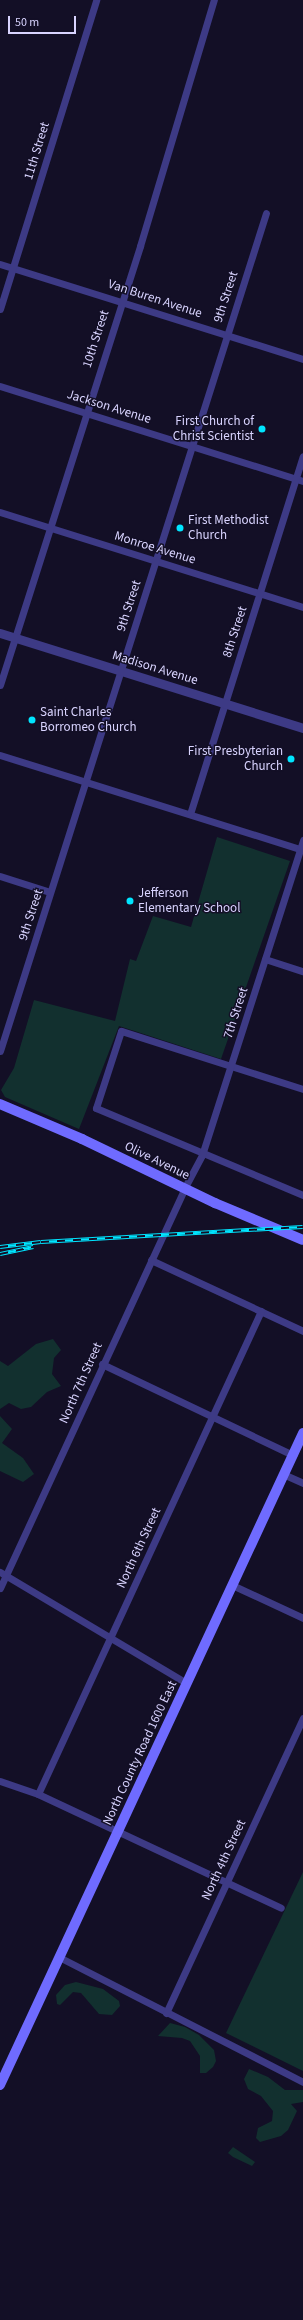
<!DOCTYPE html>
<html>
<head>
<meta charset="utf-8">
<style>
  body { margin:0 }
  #map { position:relative; width:303px; height:2320px; overflow:hidden; background:#130f26; font-family:"Source Sans 3",sans-serif }
  div>[style] { position:absolute }
  [style*='--x'] { left:calc(var(--x)*1px); top:calc(var(--y)*1px); width:calc(var(--w)*1px); rotate:calc(var(--a)*1deg) }
  .green>* { inset:0; background:#12302f }
  .minor>* { height:7px; margin:-3.5px; padding:0 3.5px; transform-origin:3.5px; border-radius:3.5px; background:#3d3a85 }
  .tertiary>* { height:9px; margin:-4.5px; padding:0 4.5px; transform-origin:4.5px; border-radius:4.5px; background:#3d3a85 }
  .secondary>* { height:10px; margin:-5px; padding:0 5px; transform-origin:5px; border-radius:5px; background:#6f6bff }
  .rail>* { height:4px; margin-top:-2px; transform-origin:0; background:repeating-linear-gradient(90deg,#130f26 0 8px,#00e5ff 0 16px); box-sizing:border-box; border-block:1px solid #00e5ff }
  .dots>* { width:11px; height:11px; translate:-50% -50%; box-sizing:border-box; border:2px solid #130f26; border-radius:50% }
  span { translate:-50% -50%; white-space:nowrap; text-align:center; line-height:1.15; -webkit-text-stroke:3px #130f26; paint-order:stroke }
  .street-label { font-size:13px; color:#d9d4ff }
  .poi-label { font-size:13px; color:#d9d4ff }
  .right { translate:-100% -50%; text-align:right }
  .left { translate:0 -50%; text-align:left }
  .scale { position:absolute; left:8px; top:16px; width:68px; height:18px; box-sizing:border-box; border:2px solid #d9d4ff; border-top:0; padding-left:5px; font-size:12px; line-height:14px; white-space:nowrap; color:#d9d4ff; -webkit-text-stroke:3px #130f26; paint-order:stroke }
</style>
</head>
<body>
<div id="map">
  <div class="green">
    <div style="clip-path:polygon(217px 837px,290px 861px,221px 1059px,119px 1026px,79px 1129px,5px 1097px,1px 1090px,14px 1068px,34px 1000px,115px 1021px,130px 959px,136px 961px,153px 916px,191px 927px)"></div>
    <div style="clip-path:polygon(53px 1339px,61px 1350px,54px 1358px,52px 1374px,61px 1386px,47px 1392px,31px 1407px,21px 1409px,9px 1403px,0 1409px,0 1361px,8px 1366px,36px 1344px)"></div>
    <div style="clip-path:polygon(0 1416px,12px 1429px,2px 1443px,23px 1458px,34px 1474px,23px 1482px,0 1471px)"></div>
    <div style="clip-path:polygon(303px 1872px,303px 2071px,226px 2033px)"></div>
    <div style="clip-path:polygon(76px 1982px,103px 1989px,119px 2001px,120px 2006px,112px 2015px,99px 2014px,81px 1993px,73px 1992px,60px 2005px,57px 2004px,56px 1995px,65px 1985px)"></div>
    <div style="clip-path:polygon(170px 2023px,185px 2027px,199px 2035px,214px 2050px,216px 2061px,213px 2067px,206px 2073px,200px 2073px,200px 2056px,190px 2041px,182px 2038px,158px 2036px)"></div>
    <div style="clip-path:polygon(249px 2069px,268px 2077px,285px 2090px,303px 2090px,303px 2102px,291px 2104px,297px 2111px,288px 2130px,281px 2136px,260px 2142px,256px 2138px,258px 2128px,272px 2121px,273px 2111px,261px 2096px,248px 2089px,244px 2079px)"></div>
    <div style="clip-path:polygon(233px 2147px,255px 2162px,252px 2166px,233px 2157px,228px 2153px)"></div>
  </div>
  <div class="minor">
    <div style="--x:0;--y:264;--w:318;--a:17.4"></div>
    <div style="--x:0;--y:309;--w:324;--a:-72.7"></div>
    <div style="--x:0;--y:386;--w:318;--a:17.4"></div>
    <div style="--x:0;--y:512;--w:318;--a:17.4"></div>
    <div style="--x:0;--y:685;--w:461;--a:-72.3"></div>
    <div style="--x:140;--y:246;--w:257;--a:-73.3"></div>
    <div style="--x:0;--y:755;--w:318;--a:17.4"></div>
    <div style="--x:190;--y:814;--w:375;--a:-72.5"></div>
    <div style="--x:0;--y:876;--w:52;--a:17.7"></div>
    <div style="--x:265;--y:959;--w:40;--a:18"></div>
    <div style="--x:0;--y:1051;--w:879;--a:-72.39"></div>
    <div style="--x:303;--y:1089;--w:191;--a:-162.3"></div>
    <div style="--x:121;--y:1031;--w:81;--a:108"></div>
    <div style="--x:96;--y:1108;--w:225;--a:22.8"></div>
    <div style="--x:151;--y:1260;--w:168;--a:25"></div>
    <div style="--x:102;--y:1364;--w:212;--a:25.5"></div>
    <div style="--x:283;--y:1474;--w:22;--a:24"></div>
    <div style="--x:0;--y:1572;--w:217;--a:30.8"></div>
    <div style="--x:232;--y:1585;--w:78;--a:24.9"></div>
    <div style="--x:0;--y:1588;--w:439;--a:-65.2"></div>
    <div style="--x:184;--y:1189;--w:38;--a:-62"></div>
    <div style="--x:202;--y:1155;--w:331;--a:-72.2"></div>
    <div style="--x:0;--y:1781;--w:40;--a:18.9"></div>
    <div style="--x:38;--y:1794;--w:268;--a:25.1"></div>
    <div style="--x:38;--y:1794;--w:532;--a:-65.22"></div>
    <div style="--x:59;--y:1957;--w:274;--a:27.1"></div>
    <div style="--x:166;--y:2013;--w:325;--a:-65.1"></div>
  </div>
  <div class="tertiary">
    <div style="--x:0;--y:633;--w:318;--a:17.4"></div>
  </div>
  <div class="secondary">
    <div style="--x:0;--y:1104;--w:89;--a:23.1"></div>
    <div style="--x:82;--y:1139;--w:148;--a:25.7"></div>
    <div style="--x:215;--y:1203;--w:95;--a:22.8"></div>
    <div style="--x:0;--y:2085;--w:719;--a:-65.07"></div>
  </div>
  <div class="rail">
    <div style="--x:0;--y:1247;--w:41;--a:-7"></div>
    <div style="--x:41;--y:1242;--w:262;--a:-3.3"></div>
    <div style="--x:0;--y:1254;--w:34;--a:-12"></div>
  </div>
  <div class="dots">
    <div style="left:262px;top:429px;background:#00e5ff"></div>
    <div style="left:180px;top:528px;background:#00e5ff"></div>
    <div style="left:32px;top:720px;background:#00e5ff"></div>
    <div style="left:291px;top:759px;background:#00e5ff"></div>
    <div style="left:130px;top:901px;background:#00e5ff"></div>
  </div>
  <div class="street-label">
    <span style="left:37px;top:151px;rotate:-73deg">11th Street</span>
    <span style="left:226px;top:297px;rotate:-72deg">9th Street</span>
    <span style="left:155px;top:299px;rotate:18deg">Van Buren Avenue</span>
    <span style="left:96px;top:339px;rotate:-72deg">10th Street</span>
    <span style="left:109px;top:407px;rotate:17deg">Jackson Avenue</span>
    <span style="left:155px;top:548px;rotate:17deg">Monroe Avenue</span>
    <span style="left:129px;top:606px;rotate:-72deg">9th Street</span>
    <span style="left:235px;top:632px;rotate:-72deg">8th Street</span>
    <span style="left:155px;top:668px;rotate:17deg">Madison Avenue</span>
    <span style="left:31px;top:915px;rotate:-72deg">9th Street</span>
    <span style="left:236px;top:1013px;rotate:-72deg">7th Street</span>
    <span style="left:157px;top:1161px;rotate:26deg">Olive Avenue</span>
    <span style="left:81px;top:1383px;rotate:-66deg">North 7th Street</span>
    <span style="left:139px;top:1548px;rotate:-65deg">North 6th Street</span>
    <span style="left:140px;top:1753px;rotate:-65deg">North County Road 1600 East</span>
    <span style="left:224px;top:1860px;rotate:-65deg">North 4th Street</span>
  </div>
  <div class="poi-label">
    <span class="right" style="left:254px;top:429px">First Church of<br>Christ Scientist</span>
    <span class="left" style="left:188px;top:528px">First Methodist<br>Church</span>
    <span class="left" style="left:40px;top:720px">Saint Charles<br>Borromeo Church</span>
    <span class="right" style="left:283px;top:759px">First Presbyterian<br>Church</span>
    <span class="left" style="left:138px;top:901px">Jefferson<br>Elementary School</span>
  </div>
  <div class="scale">50 m</div>
</div>
</body>
</html>
